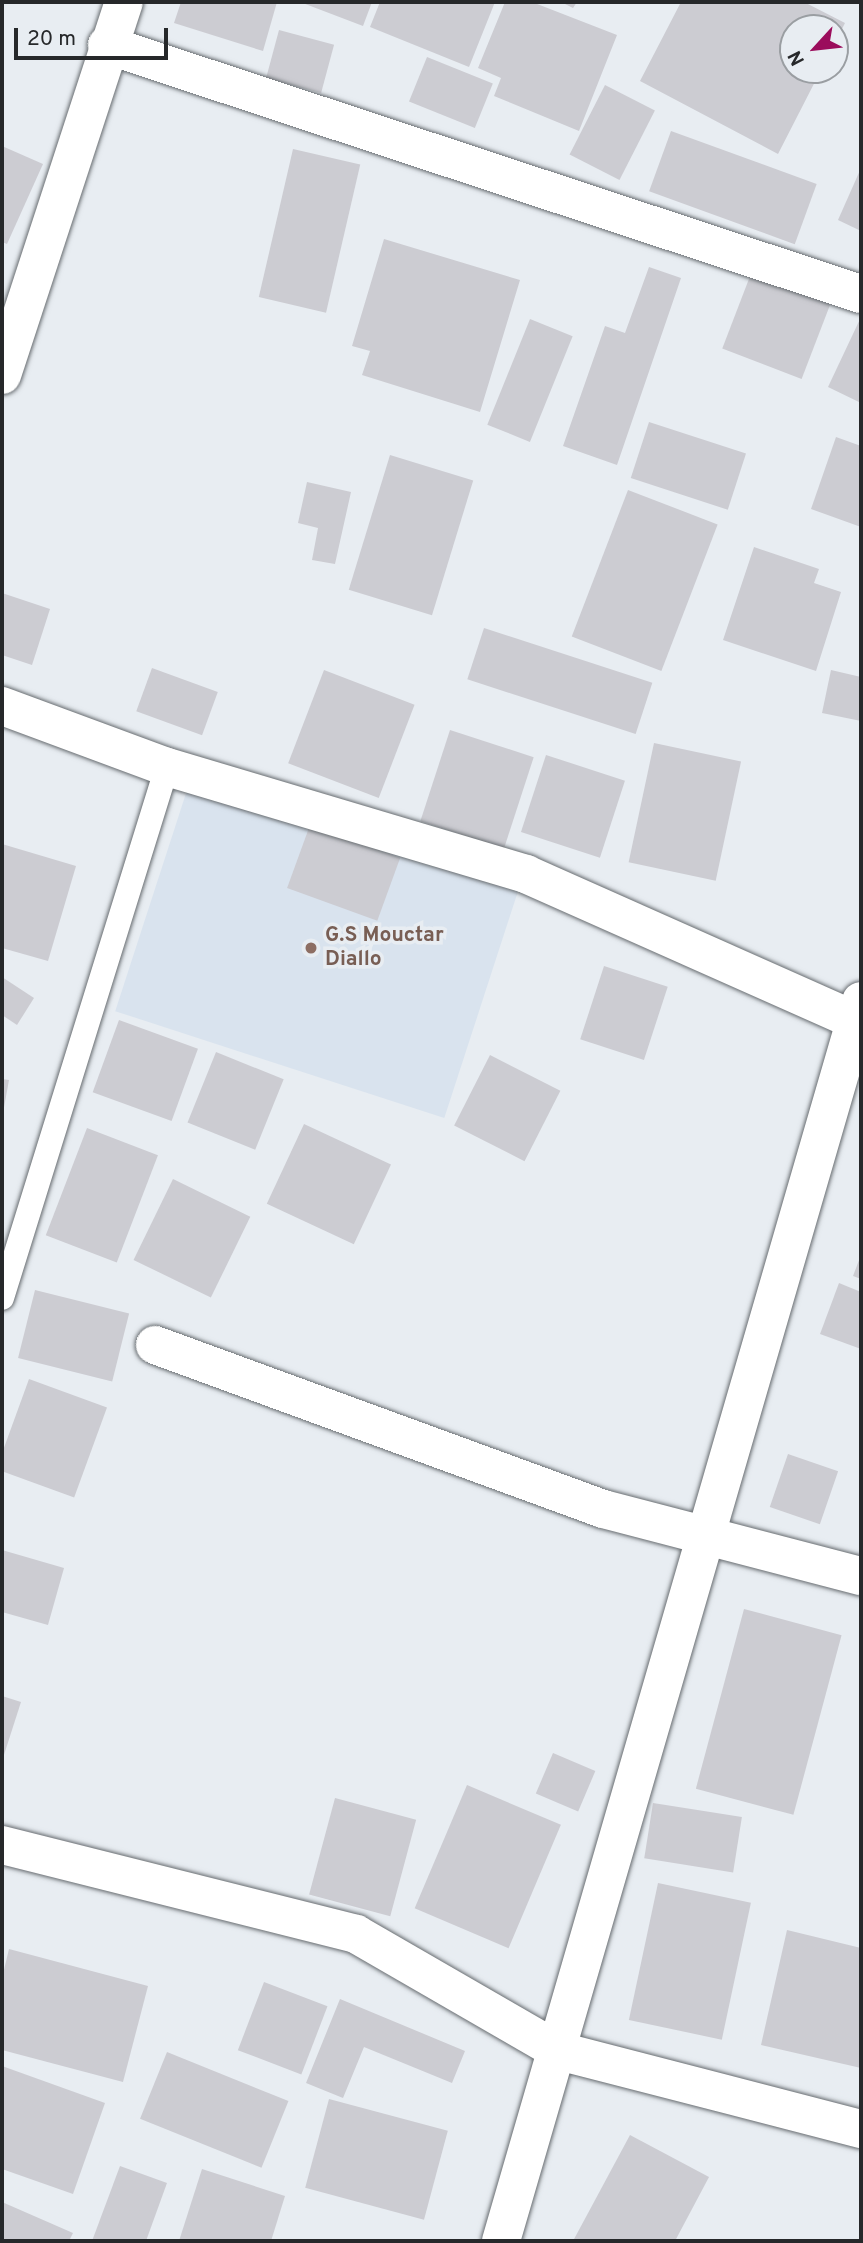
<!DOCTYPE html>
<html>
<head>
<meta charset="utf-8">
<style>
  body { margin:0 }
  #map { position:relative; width:863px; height:2243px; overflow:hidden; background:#e8edf2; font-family:Overpass,sans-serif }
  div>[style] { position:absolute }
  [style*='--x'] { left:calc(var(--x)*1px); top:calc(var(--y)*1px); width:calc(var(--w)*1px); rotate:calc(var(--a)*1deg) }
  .built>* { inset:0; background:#d9e3ee; transform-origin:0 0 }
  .building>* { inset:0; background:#ccccd2; transform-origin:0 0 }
  .roads { filter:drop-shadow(0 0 2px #676c70) drop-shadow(0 0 2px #676c70) }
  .service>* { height:24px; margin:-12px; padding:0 12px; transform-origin:12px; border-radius:12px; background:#fff }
  .minor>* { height:38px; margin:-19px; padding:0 19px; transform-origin:19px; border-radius:19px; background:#fff }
  .dots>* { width:19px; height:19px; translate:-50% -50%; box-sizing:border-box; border:4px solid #e8edf2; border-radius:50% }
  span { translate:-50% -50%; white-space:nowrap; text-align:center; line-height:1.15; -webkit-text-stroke:7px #e8edf2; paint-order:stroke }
  .education-label { font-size:21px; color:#785e54; font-weight:700 }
  .left { translate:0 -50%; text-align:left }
  .frame { position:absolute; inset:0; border:4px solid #26282a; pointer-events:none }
  .north { position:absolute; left:779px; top:14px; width:70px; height:70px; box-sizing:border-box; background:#e8edf2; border:2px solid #9a9ea2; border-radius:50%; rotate:243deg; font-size:19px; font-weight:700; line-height:28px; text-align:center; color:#26282a }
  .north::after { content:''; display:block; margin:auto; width:24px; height:32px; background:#9b0d5c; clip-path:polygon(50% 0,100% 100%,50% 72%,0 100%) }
  .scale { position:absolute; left:14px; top:28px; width:154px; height:32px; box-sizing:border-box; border:4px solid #26282a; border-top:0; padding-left:9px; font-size:21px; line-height:24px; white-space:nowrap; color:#26282a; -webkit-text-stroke:5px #e8edf2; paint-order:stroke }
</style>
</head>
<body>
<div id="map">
  <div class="built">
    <div style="left:190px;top:781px;width:346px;height:242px;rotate:18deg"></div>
  </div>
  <div class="building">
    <div style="clip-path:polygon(181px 2px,277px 2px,263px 51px,174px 23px)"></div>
    <div style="clip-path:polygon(300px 2px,372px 2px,363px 26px)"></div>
    <div style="clip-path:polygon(380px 2px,495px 2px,469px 67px,370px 27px)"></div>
    <div style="clip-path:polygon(505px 2px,532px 2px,617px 35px,579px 131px,494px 96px,501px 78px,478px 68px)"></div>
    <div style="clip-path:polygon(561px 2px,577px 2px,573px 8px)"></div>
    <div style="clip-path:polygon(681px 2px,804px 2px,845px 23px,835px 43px,835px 28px,793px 28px,793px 70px,821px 70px,778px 154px,640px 81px)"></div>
    <div style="left:279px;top:30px;width:57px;height:50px;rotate:15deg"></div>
    <div style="left:427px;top:57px;width:71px;height:48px;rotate:22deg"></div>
    <div style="left:605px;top:85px;width:56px;height:78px;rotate:27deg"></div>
    <div style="left:671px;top:131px;width:155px;height:64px;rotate:20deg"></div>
    <div style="clip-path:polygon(2px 146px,43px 164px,7px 244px,2px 242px)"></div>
    <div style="left:293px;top:149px;width:69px;height:152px;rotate:13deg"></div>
    <div style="clip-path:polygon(861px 168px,861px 231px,838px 220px)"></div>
    <div style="clip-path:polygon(384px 239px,520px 280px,480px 412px,362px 375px,370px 351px,352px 346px)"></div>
    <div style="clip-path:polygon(649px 267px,681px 278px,617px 465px,563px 446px,605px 326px,625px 333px)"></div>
    <div style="left:752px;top:271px;width:85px;height:83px;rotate:21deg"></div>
    <div style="clip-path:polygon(861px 317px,861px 403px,828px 387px)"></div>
    <div style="left:530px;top:319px;width:46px;height:114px;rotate:22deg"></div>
    <div style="left:649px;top:422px;width:102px;height:59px;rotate:18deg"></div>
    <div style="clip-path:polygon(836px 437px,861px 446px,861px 527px,811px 509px)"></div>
    <div style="left:390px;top:455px;width:87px;height:141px;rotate:17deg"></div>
    <div style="clip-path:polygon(307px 482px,351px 492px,335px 564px,312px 560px,318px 528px,298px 523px)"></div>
    <div style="left:628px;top:490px;width:96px;height:157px;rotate:21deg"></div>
    <div style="clip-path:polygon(754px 547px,819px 569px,814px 583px,841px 592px,816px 671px,723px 640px)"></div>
    <div style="clip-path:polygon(2px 593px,50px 609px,32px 665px,2px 655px)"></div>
    <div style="left:484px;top:628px;width:177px;height:54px;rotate:18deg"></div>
    <div style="left:152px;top:668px;width:70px;height:46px;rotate:20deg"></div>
    <div style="left:324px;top:670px;width:97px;height:100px;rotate:21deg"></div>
    <div style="clip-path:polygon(831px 670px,861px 677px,861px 721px,822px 713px)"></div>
    <div style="left:450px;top:730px;width:88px;height:96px;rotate:18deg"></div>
    <div style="left:654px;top:743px;width:89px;height:122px;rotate:12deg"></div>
    <div style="left:546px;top:755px;width:83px;height:81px;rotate:18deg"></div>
    <div style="left:310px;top:825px;width:96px;height:67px;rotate:20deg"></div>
    <div style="clip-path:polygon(2px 844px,76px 866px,48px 961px,2px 948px)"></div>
    <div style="left:604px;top:966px;width:67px;height:77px;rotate:18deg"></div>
    <div style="clip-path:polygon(2px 977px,34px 998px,17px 1025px,2px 1015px)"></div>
    <div style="left:119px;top:1020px;width:84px;height:77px;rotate:20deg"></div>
    <div style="left:216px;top:1052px;width:73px;height:76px;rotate:22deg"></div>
    <div style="left:490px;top:1055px;width:79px;height:79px;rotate:27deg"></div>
    <div style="clip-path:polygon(2px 1079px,9px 1080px,3px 1113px,2px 1113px)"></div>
    <div style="left:304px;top:1124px;width:96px;height:88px;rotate:25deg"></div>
    <div style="left:87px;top:1128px;width:76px;height:115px;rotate:21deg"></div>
    <div style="left:173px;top:1179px;width:86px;height:90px;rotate:26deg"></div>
    <div style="clip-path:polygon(861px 1255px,861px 1279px,853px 1276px)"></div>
    <div style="clip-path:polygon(839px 1283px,861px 1292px,861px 1349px,820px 1334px)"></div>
    <div style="left:35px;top:1290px;width:97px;height:70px;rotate:14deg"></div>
    <div style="left:29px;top:1379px;width:83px;height:96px;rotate:20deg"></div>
    <div style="left:788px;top:1454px;width:53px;height:56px;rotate:19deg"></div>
    <div style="clip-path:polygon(2px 1550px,64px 1568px,48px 1625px,2px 1612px)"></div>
    <div style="left:744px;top:1609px;width:101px;height:186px;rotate:15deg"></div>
    <div style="clip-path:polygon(2px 1696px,21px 1702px,2px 1761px)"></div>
    <div style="left:553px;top:1753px;width:46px;height:44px;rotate:23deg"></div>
    <div style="left:467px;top:1785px;width:102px;height:134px;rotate:23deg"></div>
    <div style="left:335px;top:1798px;width:84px;height:100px;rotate:15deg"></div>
    <div style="left:653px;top:1803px;width:90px;height:56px;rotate:9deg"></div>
    <div style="left:658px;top:1883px;width:95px;height:140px;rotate:12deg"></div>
    <div style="clip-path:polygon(787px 1930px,861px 1948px,861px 2068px,761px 2045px)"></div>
    <div style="clip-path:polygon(9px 1949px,148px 1986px,123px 2082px,2px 2050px,2px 1978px)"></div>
    <div style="left:264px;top:1982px;width:68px;height:73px;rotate:21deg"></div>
    <div style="clip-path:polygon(340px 1999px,465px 2051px,452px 2083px,364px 2047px,343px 2098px,306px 2083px)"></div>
    <div style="left:167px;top:2052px;width:131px;height:72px;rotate:22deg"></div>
    <div style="clip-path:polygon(2px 2066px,105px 2103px,73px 2194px,2px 2169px)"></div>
    <div style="left:329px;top:2099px;width:123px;height:92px;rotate:15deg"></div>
    <div style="clip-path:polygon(630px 2135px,709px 2177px,675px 2241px,573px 2241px)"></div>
    <div style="clip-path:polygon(120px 2166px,167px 2183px,146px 2241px,92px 2241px)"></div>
    <div style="clip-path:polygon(202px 2169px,285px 2196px,271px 2241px,179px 2241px)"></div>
    <div style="clip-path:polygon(2px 2202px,73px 2233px,69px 2241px,2px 2241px)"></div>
  </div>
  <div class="roads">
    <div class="service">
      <div style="--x:2;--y:1298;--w:556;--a:-72.74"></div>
    </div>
    <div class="minor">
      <div style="--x:107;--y:45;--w:794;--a:18.28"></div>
      <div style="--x:2;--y:375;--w:392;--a:-71.9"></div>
      <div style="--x:2;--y:706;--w:176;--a:20.3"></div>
      <div style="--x:167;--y:767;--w:375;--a:16.6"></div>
      <div style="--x:526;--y:874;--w:367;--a:24"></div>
      <div style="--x:155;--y:1345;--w:477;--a:20.1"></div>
      <div style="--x:603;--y:1509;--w:267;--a:14.6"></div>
      <div style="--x:2;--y:1845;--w:365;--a:14.1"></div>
      <div style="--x:356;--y:1934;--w:234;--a:30"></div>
      <div style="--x:559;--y:2051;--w:312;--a:14.5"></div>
      <div style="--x:501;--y:2241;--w:1291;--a:-73.81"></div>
    </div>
  </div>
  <div class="dots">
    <div style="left:311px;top:948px;background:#8d6e63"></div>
  </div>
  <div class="education-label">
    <span class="left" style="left:325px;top:948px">G.S Mouctar<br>Diallo</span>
  </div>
  <div class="frame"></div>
  <div class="north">N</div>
  <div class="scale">20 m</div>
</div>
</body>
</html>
